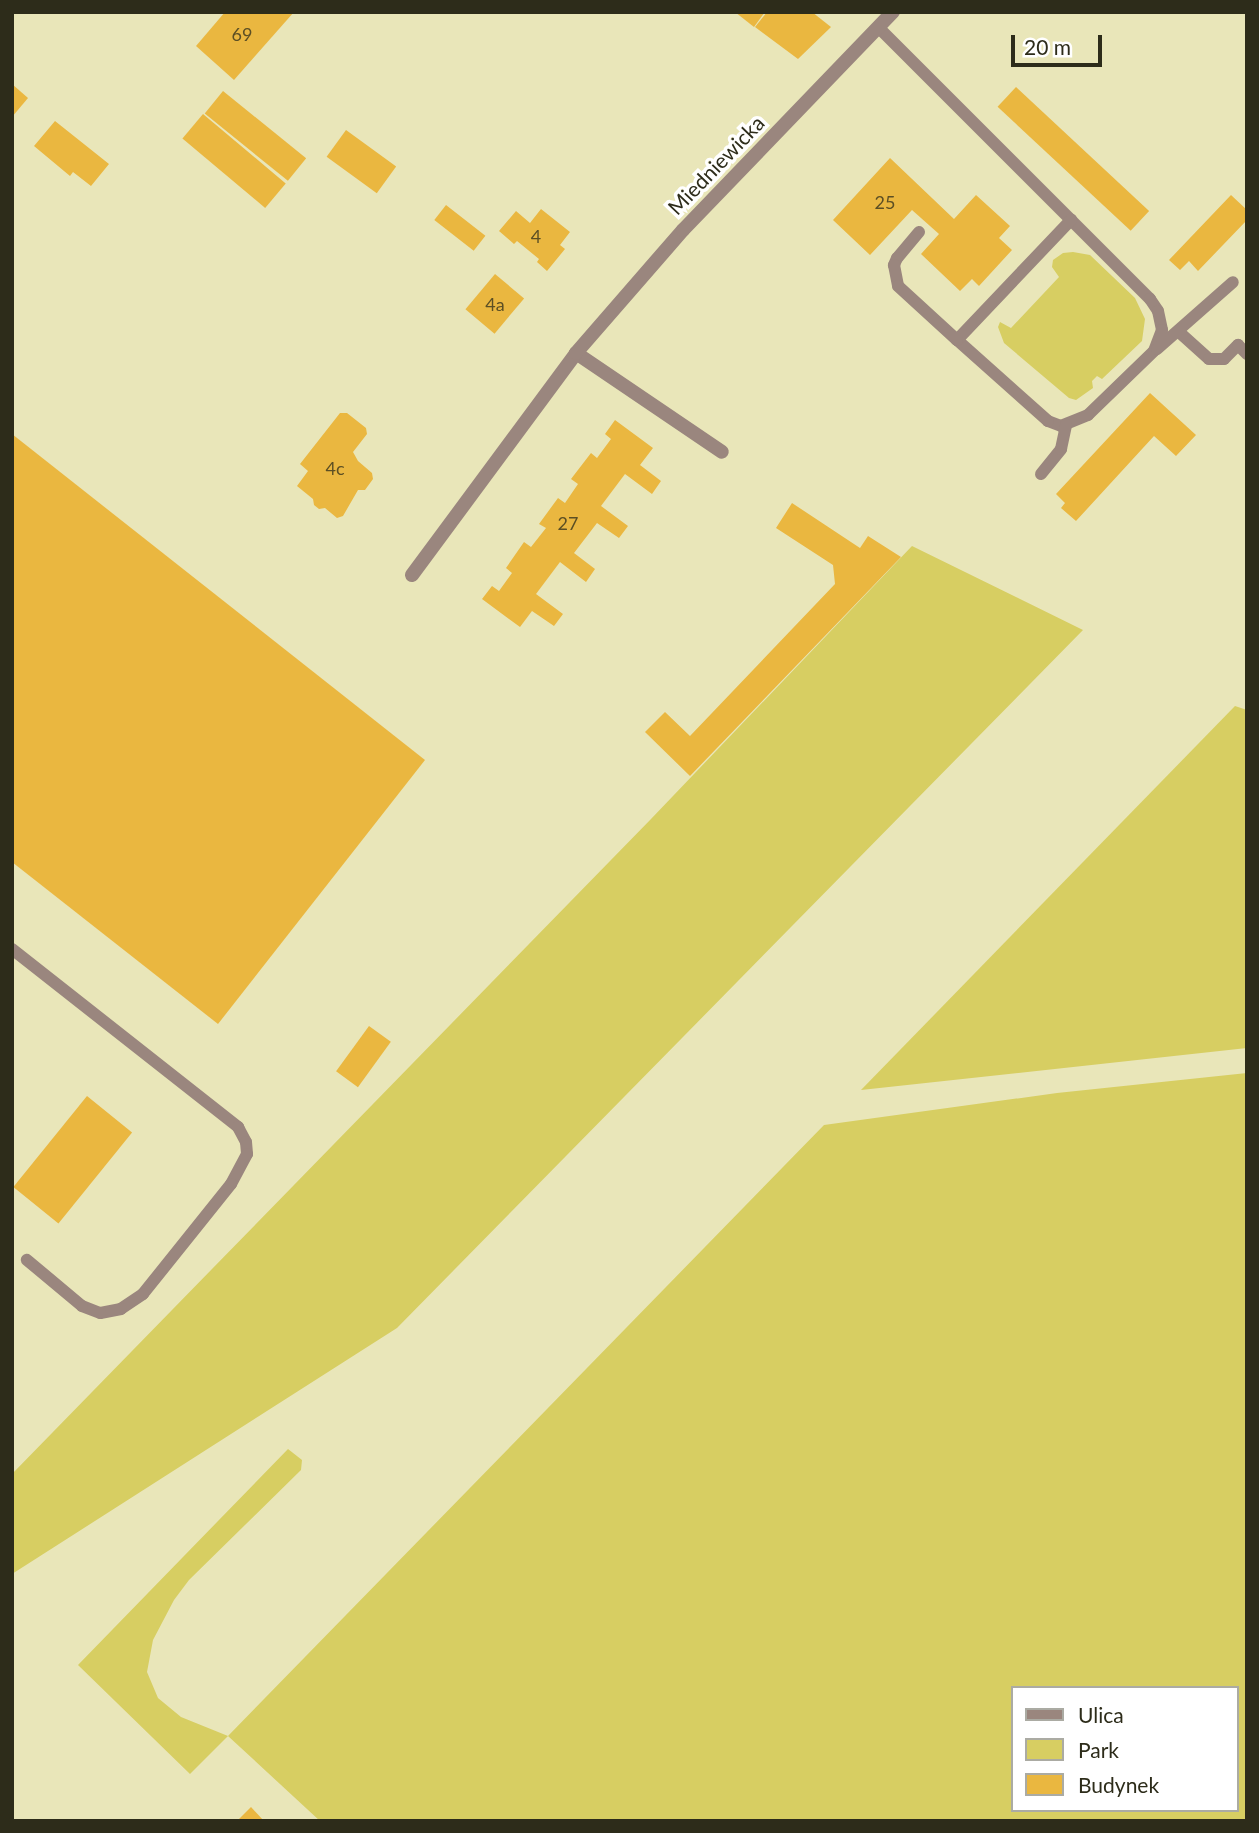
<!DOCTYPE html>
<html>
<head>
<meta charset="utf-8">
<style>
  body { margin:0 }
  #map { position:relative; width:1259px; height:1833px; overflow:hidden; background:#e9e6b9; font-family:Lato,sans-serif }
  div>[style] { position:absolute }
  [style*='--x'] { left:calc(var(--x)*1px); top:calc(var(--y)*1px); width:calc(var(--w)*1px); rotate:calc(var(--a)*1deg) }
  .green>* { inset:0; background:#d7ce62 }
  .building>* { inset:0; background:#eab740; transform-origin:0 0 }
  .service>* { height:12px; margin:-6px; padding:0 6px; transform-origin:6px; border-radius:6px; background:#9a867e }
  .minor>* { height:14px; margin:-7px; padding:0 7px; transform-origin:7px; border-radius:7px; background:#9a867e }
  span { translate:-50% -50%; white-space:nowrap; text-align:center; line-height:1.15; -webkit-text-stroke:7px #fff; paint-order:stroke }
  .number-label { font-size:18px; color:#5c4f24 }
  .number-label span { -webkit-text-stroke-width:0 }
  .street-label { font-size:21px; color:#2d2c1a }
  .frame { position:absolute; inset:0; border:14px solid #2d2c1a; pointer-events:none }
  .legend { position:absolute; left:1011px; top:1686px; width:228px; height:126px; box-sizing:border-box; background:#fff; border:2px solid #ababa3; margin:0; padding:9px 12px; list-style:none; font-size:21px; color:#2d2c1a }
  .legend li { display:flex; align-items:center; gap:14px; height:35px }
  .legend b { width:35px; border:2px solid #ababa3 }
  .scale { position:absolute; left:1011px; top:35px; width:91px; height:32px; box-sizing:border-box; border:4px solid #2d2c1a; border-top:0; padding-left:9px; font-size:21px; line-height:24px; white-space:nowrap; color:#2d2c1a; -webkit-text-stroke:5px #fff; paint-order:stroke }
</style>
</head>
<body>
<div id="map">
  <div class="green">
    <div style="clip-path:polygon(1073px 252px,1090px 255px,1135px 298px,1145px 319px,1142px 341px,1102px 379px,1097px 376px,1092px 381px,1093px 388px,1076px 400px,1069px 398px,1004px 343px,998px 327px,1000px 322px,1011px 328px,1059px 277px,1052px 267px,1053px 260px,1063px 253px)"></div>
    <div style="clip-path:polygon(912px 546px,1083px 630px,397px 1328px,12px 1574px,12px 1474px,651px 819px)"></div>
    <div style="clip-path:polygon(1235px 706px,1247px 710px,1247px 1048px,861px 1090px)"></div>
    <div style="clip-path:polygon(evenodd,1247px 1073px,1247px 1821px,320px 1821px,228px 1736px,190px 1774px,78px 1665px,288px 1449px,302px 1460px,301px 1470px,189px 1580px,174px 1600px,153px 1640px,147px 1672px,158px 1698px,181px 1717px,228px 1736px,824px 1125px,1057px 1093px,1247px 1073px,1012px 1688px,1236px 1688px,1236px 1810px,1012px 1810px,1012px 1688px)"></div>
  </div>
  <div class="building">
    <div style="clip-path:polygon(225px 12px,294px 12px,234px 80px,196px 46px)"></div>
    <div style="clip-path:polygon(735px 12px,765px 12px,754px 27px)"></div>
    <div style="clip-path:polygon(767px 12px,812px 12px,831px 27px,798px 59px,755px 27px)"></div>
    <div style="clip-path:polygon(12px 84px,28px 98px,12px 117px)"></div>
    <div style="left:1016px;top:87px;width:182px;height:27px;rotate:43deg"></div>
    <div style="left:223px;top:91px;width:107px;height:29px;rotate:39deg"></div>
    <div style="left:203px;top:114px;width:108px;height:32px;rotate:40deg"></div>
    <div style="clip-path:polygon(55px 121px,109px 164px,91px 186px,73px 172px,70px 176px,34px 146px)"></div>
    <div style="left:346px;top:130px;width:62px;height:33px;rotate:36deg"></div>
    <div style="clip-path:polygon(890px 158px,954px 219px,976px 195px,1010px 226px,999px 238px,1012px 250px,979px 286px,972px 279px,960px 291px,921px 254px,939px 234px,912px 210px,870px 255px,833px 220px)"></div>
    <div style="clip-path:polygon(1231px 195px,1247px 210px,1247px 220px,1198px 271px,1189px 261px,1180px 270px,1169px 260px)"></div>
    <div style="left:446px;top:205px;width:50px;height:19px;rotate:38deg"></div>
    <div style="clip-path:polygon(541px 209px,570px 232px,560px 245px,565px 249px,547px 271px,537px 262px,539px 259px,517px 241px,514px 244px,499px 231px,516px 211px,530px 223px)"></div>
    <div style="left:495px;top:274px;width:38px;height:46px;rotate:40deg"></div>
    <div style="clip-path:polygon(1150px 393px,1196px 435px,1176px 456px,1154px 436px,1076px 521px,1061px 508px,1065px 503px,1056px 494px)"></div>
    <div style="clip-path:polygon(340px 413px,347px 413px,366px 428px,367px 434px,353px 452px,358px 461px,372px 473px,373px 479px,365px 490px,358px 490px,343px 516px,337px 518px,325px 508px,319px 509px,314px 505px,313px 499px,297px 486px,308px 471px,300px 464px)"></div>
    <div style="clip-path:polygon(615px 420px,653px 448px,640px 465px,661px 481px,652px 494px,625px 474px,601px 506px,628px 526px,619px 538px,597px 523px,574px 553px,595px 569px,586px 582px,560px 562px,536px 594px,563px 614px,554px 626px,532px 611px,520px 627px,482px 599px,492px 586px,499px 591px,512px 573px,506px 568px,524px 542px,531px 547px,546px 528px,539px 524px,558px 498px,565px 503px,578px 484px,571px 479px,591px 453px,597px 458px,611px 439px,605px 434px)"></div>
    <div style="clip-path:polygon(12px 434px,425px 760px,218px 1024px,12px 862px)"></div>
    <div style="clip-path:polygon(792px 503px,860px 548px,868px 536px,901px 557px,690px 776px,645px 732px,665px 712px,690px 736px,835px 584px,833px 565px,776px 528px)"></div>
    <div style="left:369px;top:1026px;width:27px;height:56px;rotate:36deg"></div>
    <div style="left:87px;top:1096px;width:58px;height:117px;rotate:39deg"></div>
    <div style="clip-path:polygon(251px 1807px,264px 1821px,237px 1821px)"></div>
  </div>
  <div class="service">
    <div style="--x:878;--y:27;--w:385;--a:45"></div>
    <div style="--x:1150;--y:299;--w:14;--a:56"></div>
    <div style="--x:1158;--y:311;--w:19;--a:78"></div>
    <div style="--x:1162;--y:330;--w:22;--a:111"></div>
    <div style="--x:1154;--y:351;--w:92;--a:135.9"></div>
    <div style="--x:1088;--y:415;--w:29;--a:158"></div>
    <div style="--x:1061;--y:426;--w:14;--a:-159"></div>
    <div style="--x:1048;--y:421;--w:122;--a:-138.3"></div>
    <div style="--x:957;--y:340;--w:166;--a:-46.5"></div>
    <div style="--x:919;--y:232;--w:34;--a:130"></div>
    <div style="--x:897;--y:258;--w:8;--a:113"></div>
    <div style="--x:894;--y:265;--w:21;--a:79"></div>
    <div style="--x:898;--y:286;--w:80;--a:42.5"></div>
    <div style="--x:1179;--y:332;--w:40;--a:42"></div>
    <div style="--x:1209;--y:359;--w:15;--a:0"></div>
    <div style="--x:1224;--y:359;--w:20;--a:-45"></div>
    <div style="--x:1238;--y:345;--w:13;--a:45"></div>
    <div style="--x:1157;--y:349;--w:101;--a:-41.4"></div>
    <div style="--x:1041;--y:474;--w:32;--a:-51"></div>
    <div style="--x:1061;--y:449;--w:25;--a:-78"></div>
    <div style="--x:12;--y:949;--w:288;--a:38.2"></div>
    <div style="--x:238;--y:1127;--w:17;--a:62"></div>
    <div style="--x:246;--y:1142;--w:12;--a:85"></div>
    <div style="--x:247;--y:1154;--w:34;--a:118"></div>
    <div style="--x:231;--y:1184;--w:141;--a:128.7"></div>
    <div style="--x:143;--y:1294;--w:27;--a:146"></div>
    <div style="--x:121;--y:1309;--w:21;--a:169"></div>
    <div style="--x:100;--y:1313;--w:19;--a:-159"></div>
    <div style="--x:82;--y:1306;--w:72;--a:-140.1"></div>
  </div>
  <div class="minor">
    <div style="--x:576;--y:353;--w:176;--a:34.1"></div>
    <div style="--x:412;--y:575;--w:276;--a:-53.5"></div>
    <div style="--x:576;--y:353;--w:163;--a:-49"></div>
    <div style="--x:683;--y:230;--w:303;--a:-46.1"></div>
  </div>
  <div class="number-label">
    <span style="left:242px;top:34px">69</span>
    <span style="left:885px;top:202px">25</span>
    <span style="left:536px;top:236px">4</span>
    <span style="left:495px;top:304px">4a</span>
    <span style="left:335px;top:468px">4c</span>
    <span style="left:568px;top:523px">27</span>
  </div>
  <div class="street-label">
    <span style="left:716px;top:165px;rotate:-46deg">Miedniewicka</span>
  </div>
  <div class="frame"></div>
  <ul class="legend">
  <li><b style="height:9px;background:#9a867e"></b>Ulica</li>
  <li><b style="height:19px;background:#d7ce62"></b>Park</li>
  <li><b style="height:19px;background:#eab740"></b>Budynek</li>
  </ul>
  <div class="scale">20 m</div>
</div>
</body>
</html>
